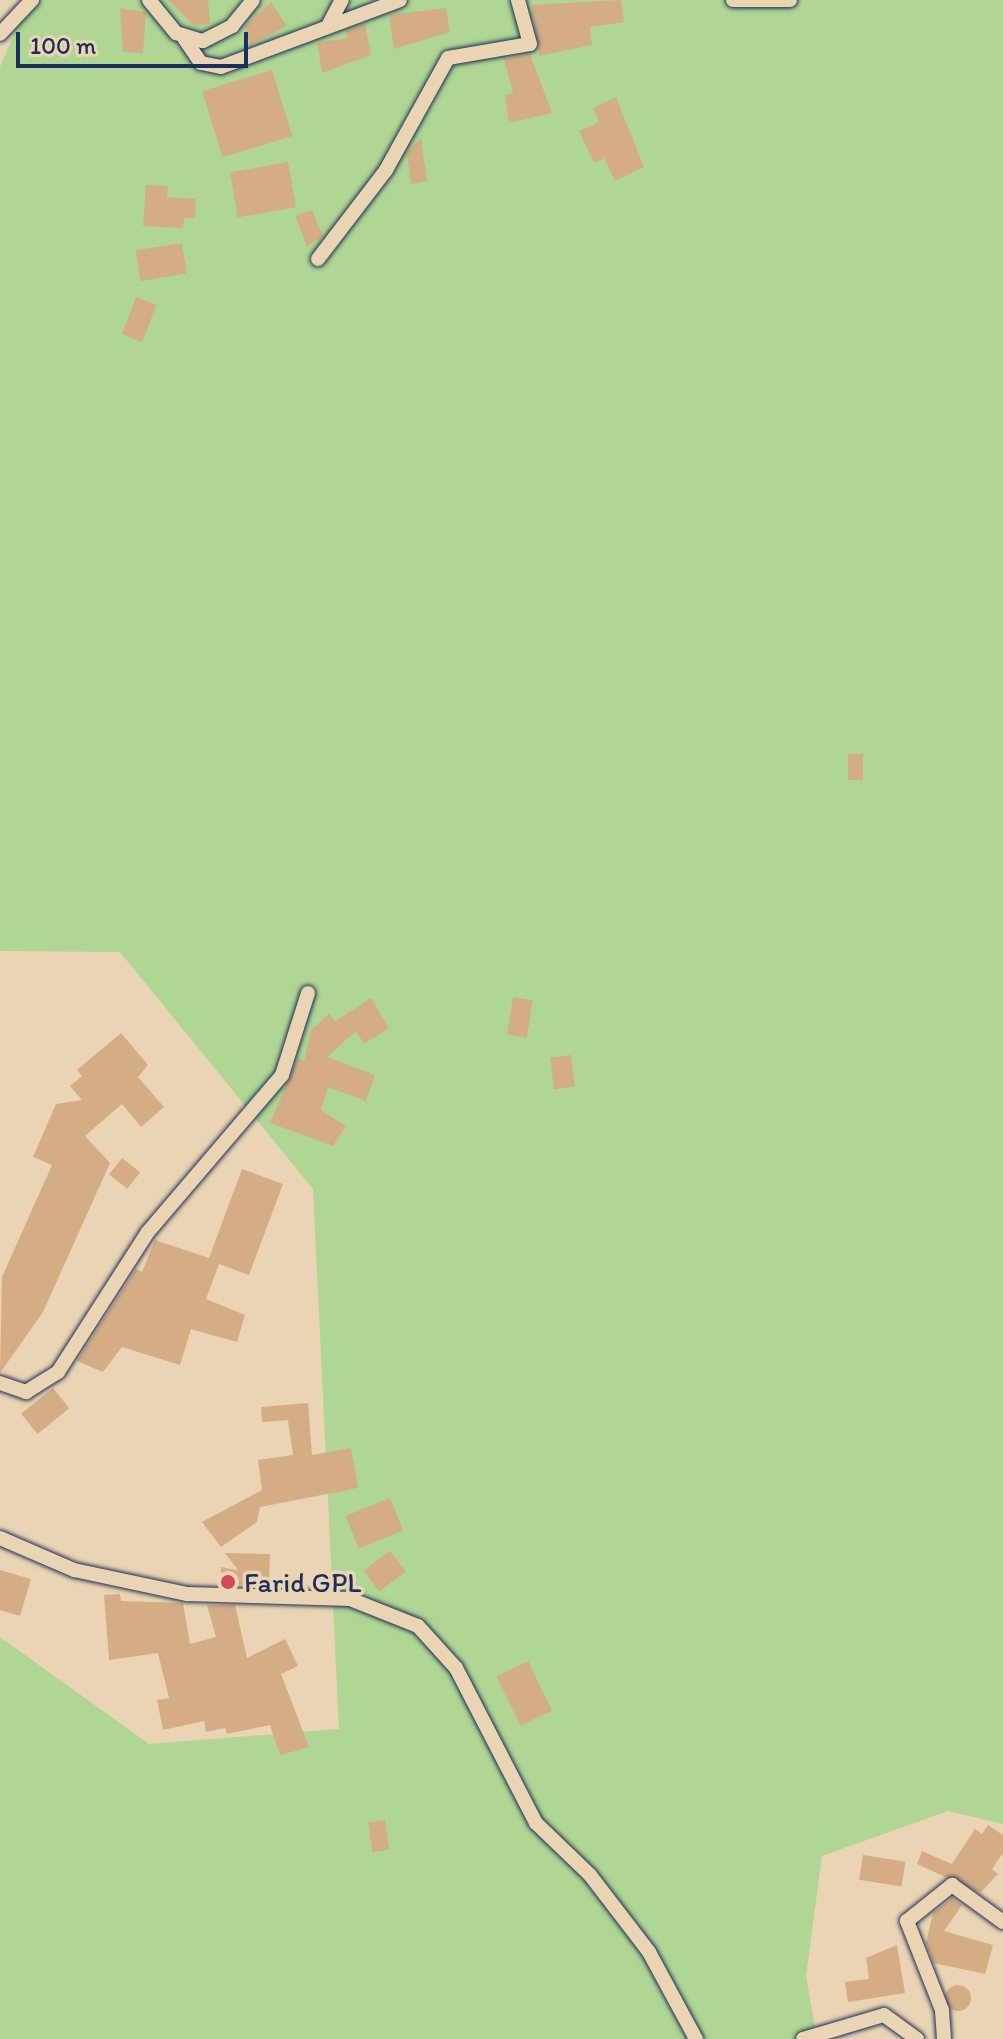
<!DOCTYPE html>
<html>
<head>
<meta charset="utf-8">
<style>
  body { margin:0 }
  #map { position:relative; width:1003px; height:2039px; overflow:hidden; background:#ebd4b3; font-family:Itim,sans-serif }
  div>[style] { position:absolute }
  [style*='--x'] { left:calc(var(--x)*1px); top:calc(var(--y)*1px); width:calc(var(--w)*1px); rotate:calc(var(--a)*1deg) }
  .green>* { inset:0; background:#afd692 }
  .building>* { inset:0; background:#d4ad85; transform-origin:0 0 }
  .round { border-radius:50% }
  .roads { filter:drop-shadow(0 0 2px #1b2f5e) drop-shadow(0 0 2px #1b2f5e) }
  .minor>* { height:14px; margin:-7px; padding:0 7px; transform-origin:7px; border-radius:7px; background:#ebd4b3 }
  .dots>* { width:22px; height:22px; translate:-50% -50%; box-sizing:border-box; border:4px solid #ebd4b3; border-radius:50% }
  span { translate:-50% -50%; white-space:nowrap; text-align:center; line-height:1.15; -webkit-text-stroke:7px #ebd4b3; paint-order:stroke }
  .poi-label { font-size:28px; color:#1b2f5e }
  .left { translate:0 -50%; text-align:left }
  .scale { position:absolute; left:16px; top:32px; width:232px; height:36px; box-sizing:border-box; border:4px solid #1b2f5e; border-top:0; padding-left:10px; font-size:24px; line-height:28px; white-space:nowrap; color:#1b2f5e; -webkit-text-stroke:6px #ebd4b3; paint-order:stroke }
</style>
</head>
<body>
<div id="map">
  <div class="green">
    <div style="clip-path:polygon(28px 0,1003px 0,1003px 1824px,948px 1811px,822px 1856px,806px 1976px,817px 2039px,0 2039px,0 1637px,149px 1744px,339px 1729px,313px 1189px,120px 952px,0 951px,0 67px)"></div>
  </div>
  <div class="building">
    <div style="clip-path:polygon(168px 0,208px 0,210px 24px,193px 25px)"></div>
    <div style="clip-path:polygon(621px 0,624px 22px,590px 27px,592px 45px,539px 56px,532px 5px)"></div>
    <div style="clip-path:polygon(271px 2px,287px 26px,250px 45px,245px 26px)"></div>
    <div style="clip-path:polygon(120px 8px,146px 12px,143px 53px,123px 52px)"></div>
    <div style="clip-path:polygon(446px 8px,450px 32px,394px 49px,389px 15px)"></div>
    <div style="clip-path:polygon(365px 24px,371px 55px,322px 73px,317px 43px,347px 38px,346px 31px)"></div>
    <div style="clip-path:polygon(530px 54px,552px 113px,509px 123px,505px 95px,513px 93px,504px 59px)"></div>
    <div style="left:272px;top:70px;width:69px;height:73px;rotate:73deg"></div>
    <div style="clip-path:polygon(616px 97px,644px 167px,615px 181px,604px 158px,594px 163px,579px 131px,599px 122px,593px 108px)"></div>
    <div style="clip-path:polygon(421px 138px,427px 181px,411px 184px,407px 153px)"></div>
    <div style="left:288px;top:162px;width:46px;height:59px;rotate:80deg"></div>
    <div style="clip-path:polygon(146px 185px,168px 186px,167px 197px,196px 199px,195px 218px,184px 218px,183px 228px,143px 226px)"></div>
    <div style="clip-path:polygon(312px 210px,323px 236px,307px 246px,295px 216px)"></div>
    <div style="left:182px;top:243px;width:31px;height:47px;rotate:81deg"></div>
    <div style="left:136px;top:297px;width:22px;height:40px;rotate:21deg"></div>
    <div style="left:848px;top:754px;width:15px;height:26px"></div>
    <div style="left:513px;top:997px;width:20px;height:38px;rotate:9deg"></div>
    <div style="clip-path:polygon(371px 998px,389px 1028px,364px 1044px,356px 1031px,327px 1057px,375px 1075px,366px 1101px,328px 1087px,321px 1110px,346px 1126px,333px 1146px,270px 1123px,298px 1058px,304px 1061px,311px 1030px,329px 1014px,335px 1021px)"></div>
    <div style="clip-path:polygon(121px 1033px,148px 1065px,138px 1077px,164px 1107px,141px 1127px,122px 1104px,85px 1136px,110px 1163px,43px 1312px,0 1373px,2px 1277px,52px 1165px,33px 1157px,56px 1104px,82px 1100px,70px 1086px,82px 1076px,77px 1070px)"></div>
    <div style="left:571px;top:1055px;width:32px;height:21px;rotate:83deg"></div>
    <div style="left:122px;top:1158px;width:23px;height:21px;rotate:38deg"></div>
    <div style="clip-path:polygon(242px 1169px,283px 1184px,249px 1275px,219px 1264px,206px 1299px,245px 1315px,237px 1342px,191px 1329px,180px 1365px,122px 1347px,103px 1372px,77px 1361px,136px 1269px,142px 1272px,155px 1240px,209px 1258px)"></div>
    <div style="left:53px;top:1388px;width:26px;height:41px;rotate:51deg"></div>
    <div style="clip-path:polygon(308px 1403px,312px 1455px,351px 1448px,358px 1488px,260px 1507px,257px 1522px,221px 1547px,202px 1522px,262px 1490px,258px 1460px,293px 1455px,288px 1420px,262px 1422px,261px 1407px)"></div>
    <div style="left:390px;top:1498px;width:35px;height:48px;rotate:68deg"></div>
    <div style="left:390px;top:1551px;width:26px;height:33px;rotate:53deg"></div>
    <div style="clip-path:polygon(225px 1553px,270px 1554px,269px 1583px,221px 1585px,221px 1567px,238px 1570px)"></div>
    <div style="clip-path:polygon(0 1570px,31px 1579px,20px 1616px,0 1610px)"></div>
    <div style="clip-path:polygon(120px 1594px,121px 1601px,183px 1603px,190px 1644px,216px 1637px,207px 1605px,235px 1605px,247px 1658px,285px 1639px,298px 1666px,281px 1674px,309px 1747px,280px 1755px,270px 1725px,227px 1734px,225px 1728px,206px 1732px,204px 1721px,163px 1730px,157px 1700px,169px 1698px,158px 1653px,109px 1660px,104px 1595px)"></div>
    <div style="left:528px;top:1661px;width:55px;height:35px;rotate:64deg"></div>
    <div style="left:385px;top:1820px;width:30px;height:17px;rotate:82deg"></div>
    <div style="clip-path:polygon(988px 1825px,1003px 1835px,1003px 1853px,992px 1869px,998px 1874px,980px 1893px,917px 1864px,922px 1851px,952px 1864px,975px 1829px,982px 1834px)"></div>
    <div style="left:863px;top:1855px;width:43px;height:25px;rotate:9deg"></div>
    <div style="clip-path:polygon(952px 1898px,962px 1905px,944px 1931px,993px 1945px,985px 1974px,934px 1963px,926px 1943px,933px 1913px)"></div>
    <div style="clip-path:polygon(897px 1945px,905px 1993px,848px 2002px,845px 1982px,869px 1979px,866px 1958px)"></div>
    <div class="round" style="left:945px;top:1985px;width:26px;height:26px"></div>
  </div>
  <div class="roads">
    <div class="minor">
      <div style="--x:149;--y:0;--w:43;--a:50.7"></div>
      <div style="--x:176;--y:33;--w:28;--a:17"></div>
      <div style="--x:203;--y:41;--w:33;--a:-27"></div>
      <div style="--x:232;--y:26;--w:33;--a:-51"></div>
      <div style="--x:733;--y:0;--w:57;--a:0"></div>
      <div style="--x:329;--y:24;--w:27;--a:-62"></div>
      <div style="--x:0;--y:34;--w:47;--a:-46.7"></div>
      <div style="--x:184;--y:38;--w:30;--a:56"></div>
      <div style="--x:201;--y:63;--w:20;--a:11"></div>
      <div style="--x:221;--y:67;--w:191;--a:-20.5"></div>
      <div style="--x:318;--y:259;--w:112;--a:-52.6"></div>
      <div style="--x:386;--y:170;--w:128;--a:-61"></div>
      <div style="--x:448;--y:58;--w:83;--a:-9.7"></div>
      <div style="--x:530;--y:44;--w:46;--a:-105.3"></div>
      <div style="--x:0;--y:1383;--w:28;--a:19"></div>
      <div style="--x:26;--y:1392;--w:38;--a:-32"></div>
      <div style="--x:58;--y:1372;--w:166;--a:-57.3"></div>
      <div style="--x:148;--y:1232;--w:206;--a:-49.5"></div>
      <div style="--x:282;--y:1075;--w:86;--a:-72.4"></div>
      <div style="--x:0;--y:1538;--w:81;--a:23.4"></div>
      <div style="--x:74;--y:1570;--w:116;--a:12"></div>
      <div style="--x:187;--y:1594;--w:163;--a:1.8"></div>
      <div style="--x:350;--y:1599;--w:73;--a:21.7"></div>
      <div style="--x:418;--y:1626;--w:57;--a:47.9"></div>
      <div style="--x:456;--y:1668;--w:174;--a:62.7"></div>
      <div style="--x:536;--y:1823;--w:75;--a:43.9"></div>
      <div style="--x:590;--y:1875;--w:97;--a:52.5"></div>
      <div style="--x:649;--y:1952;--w:99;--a:61.6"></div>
      <div style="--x:803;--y:2039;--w:84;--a:-16.5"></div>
      <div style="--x:884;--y:2015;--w:41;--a:36"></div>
      <div style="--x:944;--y:2039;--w:29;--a:-94"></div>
      <div style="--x:942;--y:2010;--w:96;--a:-111.5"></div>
      <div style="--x:907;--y:1921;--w:58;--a:-38.7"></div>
      <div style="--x:952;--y:1885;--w:63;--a:36"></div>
    </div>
  </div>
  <div class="dots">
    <div style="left:228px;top:1582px;background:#d1495b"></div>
  </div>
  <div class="poi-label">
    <span class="left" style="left:244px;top:1582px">Farid GPL</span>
  </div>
  <div class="scale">100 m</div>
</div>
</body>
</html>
